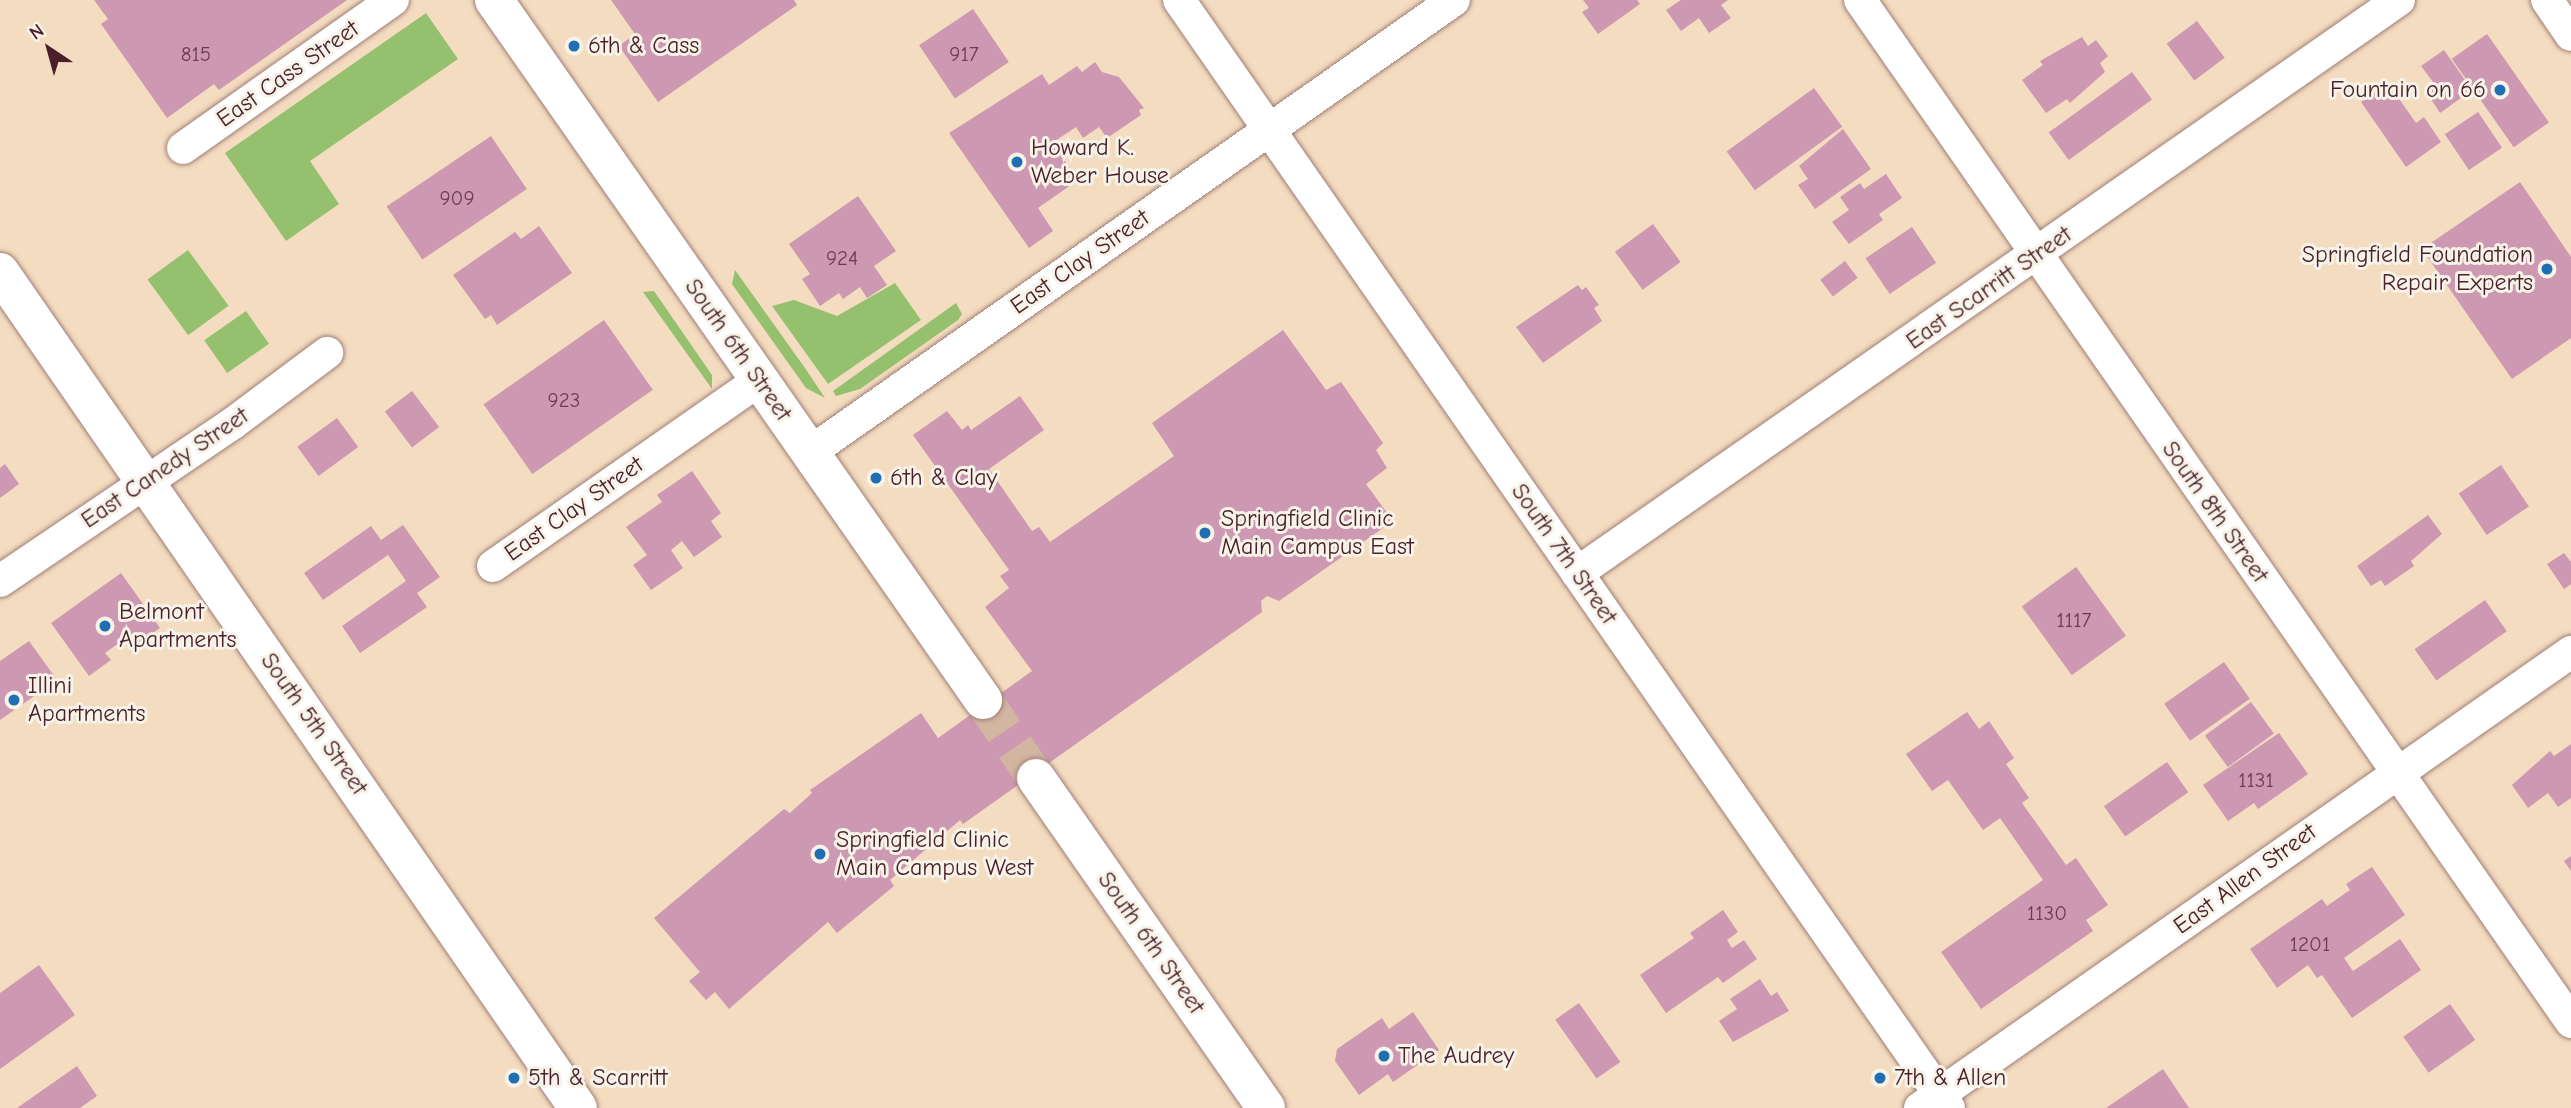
<!DOCTYPE html>
<html>
<head>
<meta charset="utf-8">
<style>
  body { margin:0 }
  #map { position:relative; width:2571px; height:1108px; overflow:hidden; background:#f4dcc0; font-family:"Comic Neue",sans-serif }
  div>[style] { position:absolute }
  [style*='--x'] { left:calc(var(--x)*1px); top:calc(var(--y)*1px); width:calc(var(--w)*1px); rotate:calc(var(--a)*1deg) }
  .green>* { inset:0; background:#95c16f; transform-origin:0 0 }
  .building>* { inset:0; background:#cd98b1; transform-origin:0 0 }
  .primary-tunnel>* { height:38px; margin-top:-19px; transform-origin:0; background:repeating-linear-gradient(90deg,#d2b6a2 0 38px,transparent 0 57px) }
  .roads { filter:drop-shadow(0 0 2px #9f7e76) drop-shadow(0 0 2px #9f7e76) }
  .street>* { height:32px; margin:-16px; padding:0 16px; transform-origin:16px; border-radius:16px; background:#fff }
  .primary>* { height:38px; margin:-19px; padding:0 19px; transform-origin:19px; border-radius:19px; background:#fff }
  .dots>* { width:19px; height:19px; translate:-50% -50%; box-sizing:border-box; border:4px solid #f7f3e8; border-radius:50% }
  span { translate:-50% -50%; white-space:nowrap; text-align:center; line-height:1.15; -webkit-text-stroke:6px #f7f3e8; paint-order:stroke }
  .number-label { font-size:21px; color:#6b3d4c }
  .number-label span { -webkit-text-stroke-width:0 }
  .poi-label { font-size:24px; color:#4a1f2b }
  .left { translate:0 -50%; text-align:left }
  .right { translate:-100% -50%; text-align:right }
  .street-label { font-size:24px; color:#4a1f2b }
  .north { position:absolute; left:14px; top:14px; width:70px; height:70px; -webkit-text-stroke:5px #f7f3e8; paint-order:stroke; rotate:324deg; font-size:19px; font-weight:700; line-height:28px; text-align:center; color:#4a1f2b }
  .north::after { content:''; display:block; margin:auto; width:24px; height:32px; background:#4a1f2b; clip-path:polygon(50% 0,100% 100%,50% 72%,0 100%) }
</style>
</head>
<body>
<div id="map">
  <div class="green">
    <div style="clip-path:polygon(426px 13px,458px 59px,310px 161px,339px 204px,286px 241px,225px 153px)"></div>
    <div style="left:188px;top:250px;width:69px;height:50px;rotate:54deg"></div>
    <div style="clip-path:polygon(735px 270px,805px 368px,825px 398px,806px 388px,732px 284px)"></div>
    <div style="clip-path:polygon(895px 283px,921px 320px,828px 384px,772px 306px,794px 300px,837px 316px)"></div>
    <div style="clip-path:polygon(654px 291px,712px 375px,712px 389px,643px 292px)"></div>
    <div style="clip-path:polygon(956px 303px,962px 314px,958px 320px,860px 389px,836px 396px,833px 391px)"></div>
    <div style="left:246px;top:311px;width:40px;height:51px;rotate:55deg"></div>
  </div>
  <div class="building">
    <div style="clip-path:polygon(94px 0,347px 0,219px 90px,214px 84px,167px 118px,101px 24px,108px 19px)"></div>
    <div style="clip-path:polygon(611px 0,794px 0,797px 5px,658px 102px,619px 46px,635px 34px)"></div>
    <div style="clip-path:polygon(1583px 0,1637px 0,1640px 4px,1598px 34px,1582px 12px,1589px 8px)"></div>
    <div style="clip-path:polygon(1681px 0,1728px 0,1721px 5px,1731px 18px,1709px 33px,1699px 18px,1681px 31px,1666px 10px)"></div>
    <div style="left:973px;top:9px;width:64px;height:65px;rotate:56deg"></div>
    <div style="left:2197px;top:21px;width:46px;height:38px;rotate:53deg"></div>
    <div style="left:2487px;top:34px;width:108px;height:43px;rotate:55deg"></div>
    <div style="clip-path:polygon(2082px 37px,2088px 46px,2096px 40px,2108px 56px,2100px 63px,2105px 72px,2070px 103px,2067px 99px,2046px 113px,2022px 80px,2043px 65px,2040px 61px)"></div>
    <div style="clip-path:polygon(2444px 50px,2472px 90px,2440px 113px,2427px 93px,2436px 86px,2421px 66px)"></div>
    <div style="clip-path:polygon(1095px 62px,1102px 72px,1119px 77px,1144px 108px,1139px 110px,1141px 115px,1107px 138px,1099px 127px,1083px 138px,1076px 127px,1052px 143px,1078px 180px,1038px 208px,1053px 231px,1029px 248px,949px 133px,1042px 74px,1049px 85px,1077px 66px,1082px 72px)"></div>
    <div style="left:2132px;top:72px;width:34px;height:103px;rotate:54deg"></div>
    <div style="clip-path:polygon(2388px 83px,2416px 123px,2424px 117px,2441px 142px,2406px 167px,2361px 102px)"></div>
    <div style="left:1814px;top:88px;width:48px;height:108px;rotate:54deg"></div>
    <div style="left:2478px;top:112px;width:43px;height:40px;rotate:56deg"></div>
    <div style="clip-path:polygon(1843px 129px,1871px 169px,1815px 209px,1798px 185px,1808px 179px,1799px 166px)"></div>
    <div style="left:491px;top:136px;width:64px;height:126px;rotate:56deg"></div>
    <div style="clip-path:polygon(1886px 174px,1902px 198px,1879px 214px,1883px 220px,1849px 244px,1832px 222px,1849px 210px,1840px 197px,1860px 183px,1864px 189px)"></div>
    <div style="clip-path:polygon(2520px 182px,2571px 257px,2571px 338px,2512px 379px,2422px 249px)"></div>
    <div style="clip-path:polygon(858px 196px,896px 251px,874px 266px,887px 285px,867px 298px,860px 287px,843px 299px,839px 293px,820px 306px,802px 279px,810px 274px,789px 244px)"></div>
    <div style="left:1653px;top:224px;width:47px;height:47px;rotate:54deg"></div>
    <div style="clip-path:polygon(539px 226px,572px 273px,497px 325px,491px 315px,485px 319px,453px 275px,515px 232px,521px 239px)"></div>
    <div style="left:1912px;top:227px;width:43px;height:56px;rotate:56deg"></div>
    <div style="left:1845px;top:261px;width:21px;height:31px;rotate:53deg"></div>
    <div style="clip-path:polygon(1578px 285px,1582px 290px,1586px 287px,1599px 305px,1594px 308px,1602px 321px,1543px 363px,1516px 327px)"></div>
    <div style="left:604px;top:320px;width:85px;height:147px;rotate:55deg"></div>
    <div style="clip-path:polygon(1283px 330px,1326px 390px,1341px 382px,1383px 443px,1376px 450px,1387px 468px,1366px 484px,1393px 521px,1279px 601px,1267px 596px,1261px 601px,1262px 612px,963px 824px,960px 820px,890px 880px,894px 886px,837px 933px,828px 922px,729px 1009px,715px 992px,706px 1000px,689px 981px,700px 972px,654px 918px,784px 809px,790px 813px,812px 793px,810px 790px,921px 713px,938px 738px,1032px 671px,985px 607px,1009px 588px,1000px 576px,1009px 570px,913px 435px,947px 411px,962px 430px,968px 425px,971px 430px,1020px 396px,1044px 430px,989px 469px,1032px 531px,1039px 527px,1050px 542px,1174px 456px,1152px 423px)"></div>
    <div style="left:412px;top:391px;width:45px;height:34px;rotate:53deg"></div>
    <div style="left:337px;top:418px;width:36px;height:49px;rotate:54deg"></div>
    <div style="clip-path:polygon(5px 464px,19px 484px,0 498px,0 468px)"></div>
    <div style="left:2501px;top:465px;width:50px;height:51px;rotate:56deg"></div>
    <div style="clip-path:polygon(692px 471px,721px 513px,711px 521px,722px 537px,694px 557px,682px 541px,671px 550px,683px 568px,651px 590px,633px 565px,647px 555px,626px 527px,662px 502px,657px 495px)"></div>
    <div style="clip-path:polygon(2428px 515px,2442px 534px,2411px 561px,2414px 566px,2385px 586px,2381px 580px,2371px 586px,2357px 566px)"></div>
    <div style="clip-path:polygon(403px 525px,440px 577px,417px 593px,427px 607px,360px 653px,342px 626px,406px 581px,388px 555px,323px 600px,304px 573px,371px 526px,381px 540px)"></div>
    <div style="clip-path:polygon(2564px 553px,2571px 562px,2571px 584px,2564px 589px,2547px 564px)"></div>
    <div style="left:2076px;top:567px;width:85px;height:67px;rotate:54deg"></div>
    <div style="clip-path:polygon(121px 573px,160px 628px,137px 644px,130px 635px,105px 653px,111px 660px,89px 676px,51px 623px)"></div>
    <div style="left:2485px;top:600px;width:38px;height:86px;rotate:55deg"></div>
    <div style="clip-path:polygon(29px 641px,57px 680px,0 720px,0 661px)"></div>
    <div style="left:2224px;top:662px;width:45px;height:73px;rotate:55deg"></div>
    <div style="left:2251px;top:702px;width:39px;height:57px;rotate:54deg"></div>
    <div style="clip-path:polygon(1967px 712px,1979px 729px,1989px 721px,2014px 758px,2006px 764px,2029px 798px,2022px 803px,2066px 865px,2076px 858px,2108px 905px,2086px 920px,2093px 931px,1981px 1009px,1941px 952px,2043px 880px,2000px 818px,1983px 830px,1948px 780px,1932px 791px,1906px 754px)"></div>
    <div style="clip-path:polygon(2279px 733px,2308px 774px,2258px 809px,2254px 803px,2228px 821px,2203px 785px)"></div>
    <div style="clip-path:polygon(2571px 744px,2571px 798px,2558px 807px,2548px 793px,2528px 808px,2512px 785px,2550px 751px,2554px 756px)"></div>
    <div style="left:2167px;top:762px;width:37px;height:77px;rotate:55deg"></div>
    <div style="clip-path:polygon(2571px 856px,2571px 871px,2564px 861px)"></div>
    <div style="clip-path:polygon(2372px 867px,2405px 915px,2344px 958px,2353px 971px,2400px 939px,2421px 970px,2352px 1018px,2322px 975px,2317px 978px,2308px 965px,2277px 988px,2250px 949px,2322px 899px,2327px 906px,2350px 890px,2346px 884px)"></div>
    <div style="clip-path:polygon(1723px 910px,1738px 932px,1727px 940px,1732px 948px,1744px 940px,1757px 959px,1723px 983px,1718px 977px,1666px 1013px,1640px 975px,1694px 938px,1690px 933px)"></div>
    <div style="clip-path:polygon(39px 965px,75px 1015px,0 1069px,0 993px)"></div>
    <div style="clip-path:polygon(1760px 979px,1771px 996px,1777px 992px,1789px 1011px,1733px 1042px,1719px 1021px,1737px 1009px,1730px 999px)"></div>
    <div style="left:1579px;top:1003px;width:72px;height:29px;rotate:55deg"></div>
    <div style="left:2450px;top:1004px;width:44px;height:57px;rotate:55deg"></div>
    <div style="clip-path:polygon(1413px 1012px,1439px 1050px,1393px 1082px,1388px 1074px,1359px 1095px,1335px 1061px,1337px 1049px,1382px 1018px,1389px 1029px)"></div>
    <div style="clip-path:polygon(77px 1066px,97px 1096px,80px 1108px,17px 1108px)"></div>
    <div style="clip-path:polygon(2163px 1069px,2189px 1108px,2106px 1108px)"></div>
  </div>
  <div class="primary-tunnel">
    <div style="--x:983;--y:700;--w:94;--a:55.8"></div>
  </div>
  <div class="roads">
    <div class="street">
      <div style="--x:1179;--y:0;--w:1349;--a:55.2"></div>
      <div style="--x:1860;--y:0;--w:1245;--a:55.17"></div>
      <div style="--x:2547;--y:0;--w:42;--a:55.6"></div>
      <div style="--x:183;--y:148;--w:257;--a:-35.2"></div>
      <div style="--x:809;--y:453;--w:788;--a:-35.08"></div>
      <div style="--x:493;--y:566;--w:323;--a:-34.9"></div>
      <div style="--x:1577;--y:573;--w:1002;--a:-34.88"></div>
      <div style="--x:0;--y:581;--w:280;--a:-34.1"></div>
      <div style="--x:232;--y:424;--w:119;--a:-36.8"></div>
      <div style="--x:1920;--y:1108;--w:795;--a:-35.01"></div>
    </div>
    <div class="primary">
      <div style="--x:494;--y:0;--w:854;--a:55.06"></div>
      <div style="--x:0;--y:272;--w:1016;--a:55.34"></div>
      <div style="--x:1036;--y:778;--w:402;--a:55.1"></div>
    </div>
  </div>
  <div class="dots">
    <div style="left:574px;top:46px;background:#1f6fb2"></div>
    <div style="left:2500px;top:90px;background:#1f6fb2"></div>
    <div style="left:1017px;top:162px;background:#1f6fb2"></div>
    <div style="left:2547px;top:269px;background:#1f6fb2"></div>
    <div style="left:876px;top:478px;background:#1f6fb2"></div>
    <div style="left:1205px;top:533px;background:#1f6fb2"></div>
    <div style="left:105px;top:626px;background:#1f6fb2"></div>
    <div style="left:14px;top:700px;background:#1f6fb2"></div>
    <div style="left:820px;top:854px;background:#1f6fb2"></div>
    <div style="left:1384px;top:1056px;background:#1f6fb2"></div>
    <div style="left:514px;top:1078px;background:#1f6fb2"></div>
    <div style="left:1880px;top:1078px;background:#1f6fb2"></div>
  </div>
  <div class="number-label">
    <span style="left:196px;top:54px">815</span>
    <span style="left:964px;top:54px">917</span>
    <span style="left:457px;top:198px">909</span>
    <span style="left:842px;top:258px">924</span>
    <span style="left:564px;top:400px">923</span>
    <span style="left:2074px;top:620px">1117</span>
    <span style="left:2256px;top:780px">1131</span>
    <span style="left:2047px;top:913px">1130</span>
    <span style="left:2310px;top:944px">1201</span>
  </div>
  <div class="poi-label">
    <span class="left" style="left:588px;top:46px">6th &amp; Cass</span>
    <span class="right" style="left:2486px;top:90px">Fountain on 66</span>
    <span class="left" style="left:1031px;top:162px">Howard K.<br>Weber House</span>
    <span class="right" style="left:2533px;top:269px">Springfield Foundation<br>Repair Experts</span>
    <span class="left" style="left:890px;top:478px">6th &amp; Clay</span>
    <span class="left" style="left:1221px;top:533px">Springfield Clinic<br>Main Campus East</span>
    <span class="left" style="left:119px;top:626px">Belmont<br>Apartments</span>
    <span class="left" style="left:28px;top:700px">Illini<br>Apartments</span>
    <span class="left" style="left:836px;top:854px">Springfield Clinic<br>Main Campus West</span>
    <span class="left" style="left:1398px;top:1056px">The Audrey</span>
    <span class="left" style="left:528px;top:1078px">5th &amp; Scarritt</span>
    <span class="left" style="left:1894px;top:1078px">7th &amp; Allen</span>
  </div>
  <div class="street-label">
    <span style="left:288px;top:74px;rotate:-35deg">East Cass Street</span>
    <span style="left:1080px;top:262px;rotate:-35deg">East Clay Street</span>
    <span style="left:1989px;top:288px;rotate:-35deg">East Scarritt Street</span>
    <span style="left:738px;top:350px;rotate:55deg">South 6th Street</span>
    <span style="left:165px;top:468px;rotate:-34deg">East Canedy Street</span>
    <span style="left:574px;top:509px;rotate:-35deg">East Clay Street</span>
    <span style="left:2215px;top:512px;rotate:55deg">South 8th Street</span>
    <span style="left:1564px;top:554px;rotate:55deg">South 7th Street</span>
    <span style="left:314px;top:724px;rotate:55deg">South 5th Street</span>
    <span style="left:2245px;top:879px;rotate:-36deg">East Allen Street</span>
    <span style="left:1151px;top:943px;rotate:55deg">South 6th Street</span>
  </div>
  <div class="north">N</div>
</div>
</body>
</html>
